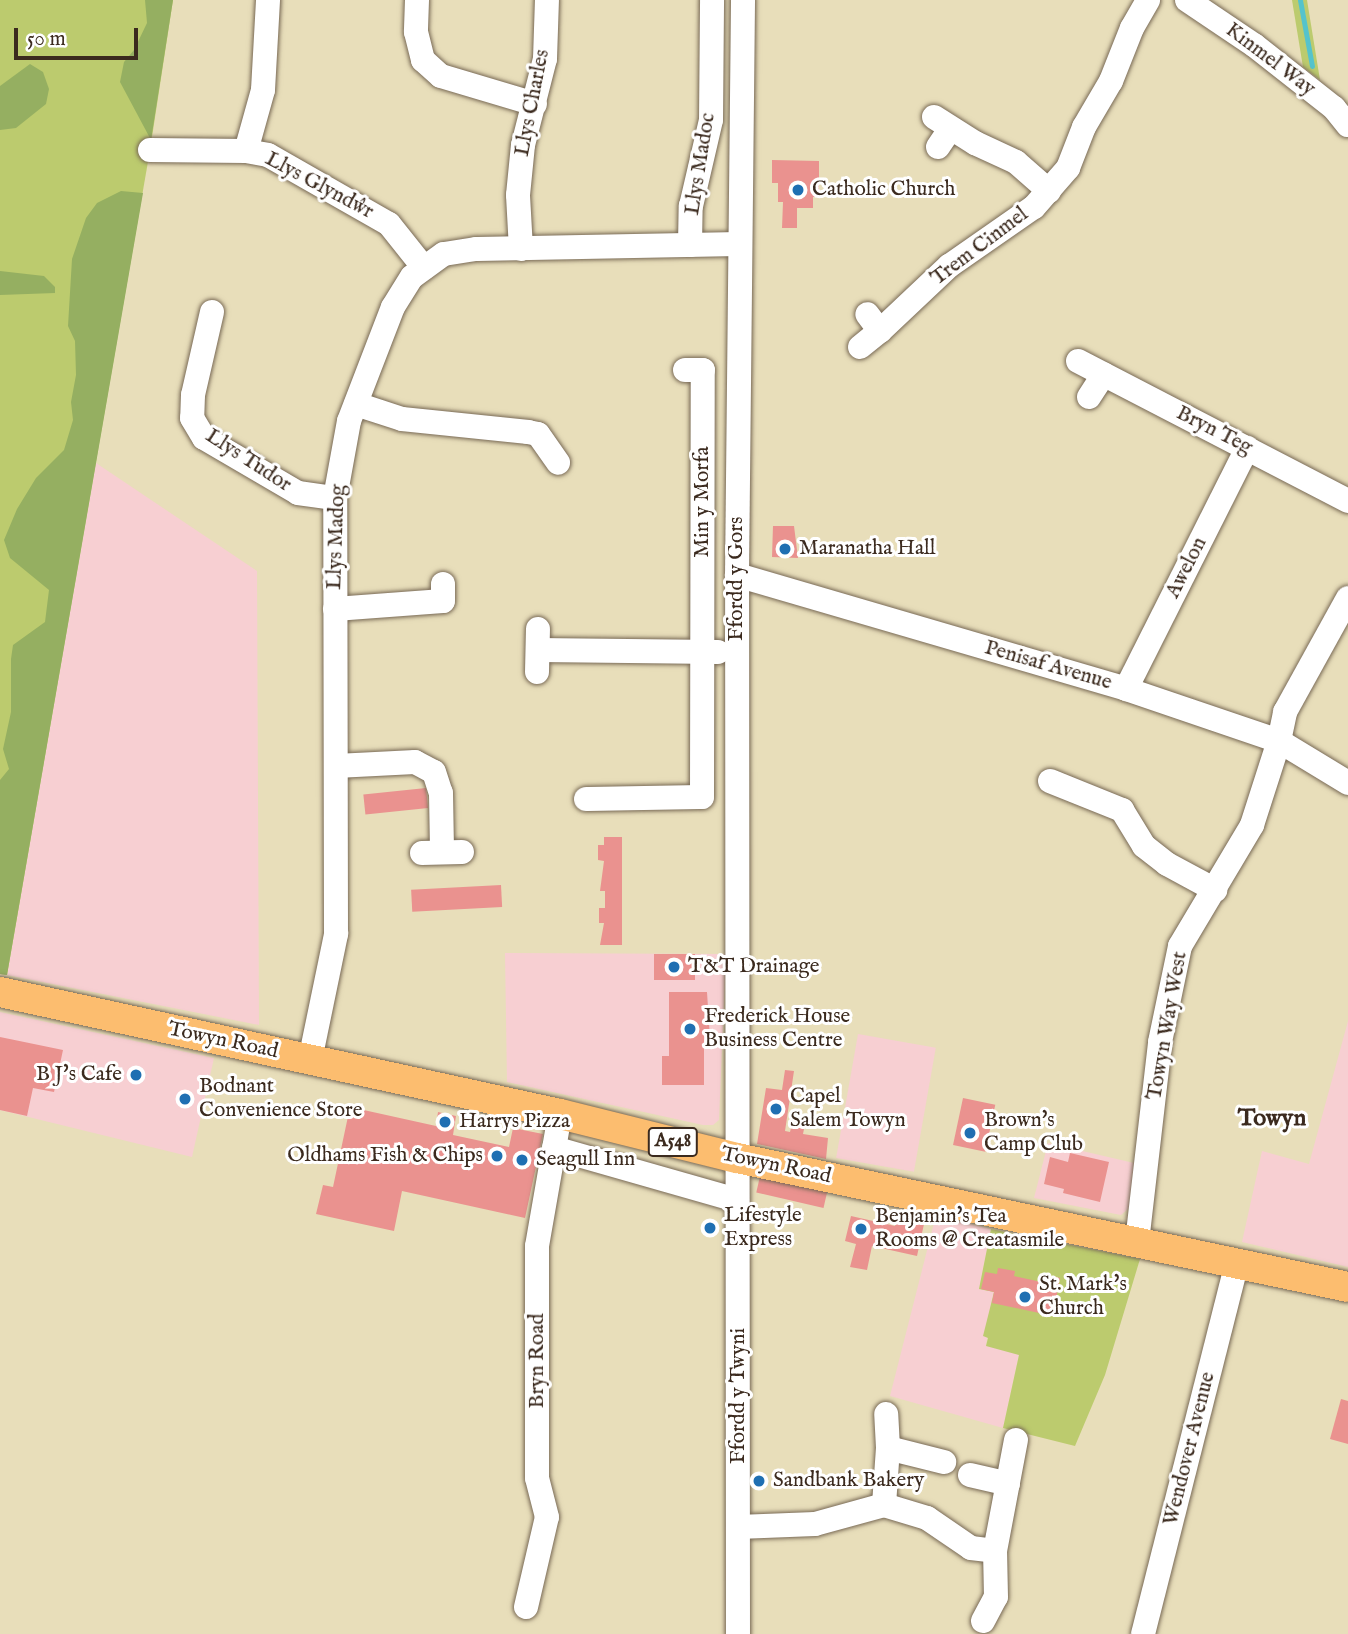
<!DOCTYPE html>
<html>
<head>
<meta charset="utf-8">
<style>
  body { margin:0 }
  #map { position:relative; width:1348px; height:1634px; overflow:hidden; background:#e8deba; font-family:"IM FELL English",serif }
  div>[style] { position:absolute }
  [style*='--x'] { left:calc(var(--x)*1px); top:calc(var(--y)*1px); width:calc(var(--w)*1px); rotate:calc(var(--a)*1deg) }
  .built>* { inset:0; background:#f7cfd2; transform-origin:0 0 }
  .green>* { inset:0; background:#bccb6e }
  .forest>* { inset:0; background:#95af61 }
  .stream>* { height:5px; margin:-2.5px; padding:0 2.5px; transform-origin:2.5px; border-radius:2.5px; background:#55c3cc }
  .building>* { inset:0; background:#ea928f; transform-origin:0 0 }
  .roads { filter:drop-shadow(0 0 2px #786955) drop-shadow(0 0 2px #786955) }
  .minor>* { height:24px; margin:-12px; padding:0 12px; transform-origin:12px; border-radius:12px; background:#fff }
  .major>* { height:30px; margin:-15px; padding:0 15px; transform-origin:15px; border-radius:15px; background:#fcbd6f }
  .dots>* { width:19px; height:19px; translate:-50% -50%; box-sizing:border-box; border:4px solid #fff; border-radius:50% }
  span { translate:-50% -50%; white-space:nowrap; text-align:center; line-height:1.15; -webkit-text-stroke:6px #fff; paint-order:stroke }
  .shield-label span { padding:2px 5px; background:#fff; border:2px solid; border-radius:5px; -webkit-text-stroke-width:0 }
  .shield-label { font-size:19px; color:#3b2a1e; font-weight:700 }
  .street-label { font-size:21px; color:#3b2a1e }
  .poi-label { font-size:21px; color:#3b2a1e }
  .left { translate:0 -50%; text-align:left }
  .right { translate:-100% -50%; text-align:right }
  .quarter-label { font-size:24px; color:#3b2a1e; font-weight:700 }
  .scale { position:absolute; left:14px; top:28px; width:124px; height:32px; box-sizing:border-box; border:4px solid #3b2a1e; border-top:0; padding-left:9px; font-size:21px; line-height:24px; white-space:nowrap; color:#3b2a1e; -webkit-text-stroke:5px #fff; paint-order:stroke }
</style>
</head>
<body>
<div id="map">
  <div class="built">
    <div style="clip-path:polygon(96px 463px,257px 571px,259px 1025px,7px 975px)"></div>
    <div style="clip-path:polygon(505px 953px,726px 954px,719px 1120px,713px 1125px,703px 1125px,507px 1082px)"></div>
    <div style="clip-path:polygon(0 1012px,214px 1058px,192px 1157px,0 1110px)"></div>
    <div style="clip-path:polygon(1348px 1021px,1348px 1267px,1242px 1242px,1262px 1151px,1309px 1164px)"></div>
    <div style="left:858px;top:1034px;width:79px;height:126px;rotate:10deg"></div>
    <div style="clip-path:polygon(1048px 1143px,1134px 1163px,1129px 1208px,1121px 1215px,1034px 1198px)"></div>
    <div style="clip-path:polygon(936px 1215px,991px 1229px,979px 1289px,994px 1292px,986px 1345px,1019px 1354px,1003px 1428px,890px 1396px)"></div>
  </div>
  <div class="green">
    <div style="clip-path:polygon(0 0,173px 0,150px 150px,7px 975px,0 974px)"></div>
    <div style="clip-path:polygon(1292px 0,1307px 0,1320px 80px,1303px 67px)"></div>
    <div style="clip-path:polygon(991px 1229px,1140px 1259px,1105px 1375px,1075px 1446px,1003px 1428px,1019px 1355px,986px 1346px,988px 1338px,983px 1336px,994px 1292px,979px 1289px)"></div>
  </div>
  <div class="forest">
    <div style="clip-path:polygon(145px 0,173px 0,151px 140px,120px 82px,124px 62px,134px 50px,147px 23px)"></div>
    <div style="clip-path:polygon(30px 64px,43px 72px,49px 89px,46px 104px,16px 128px,0 130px,0 86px)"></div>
    <div style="clip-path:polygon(121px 191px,143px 193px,7px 975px,0 974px,0 780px,9px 769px,3px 749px,11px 712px,11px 659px,13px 645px,45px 622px,49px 590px,10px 558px,4px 540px,17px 509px,36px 478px,64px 450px,73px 420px,71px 402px,76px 375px,75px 341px,68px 326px,72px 259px,86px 218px,97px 203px)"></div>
    <div style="clip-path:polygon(0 271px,44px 276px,55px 287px,55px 293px,0 295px)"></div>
  </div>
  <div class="stream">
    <div style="--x:1300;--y:0;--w:67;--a:79.7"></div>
  </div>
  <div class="building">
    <div style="clip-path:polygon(772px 160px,819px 161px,819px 197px,813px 197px,813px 208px,797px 208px,797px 228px,782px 228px,783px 202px,778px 202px,778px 183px,772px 183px)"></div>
    <div style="clip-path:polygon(773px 526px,794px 526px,798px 558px,772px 557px)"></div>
    <div style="left:426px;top:788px;width:20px;height:63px;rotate:84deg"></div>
    <div style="clip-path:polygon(604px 837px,622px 837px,622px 945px,600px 945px,604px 923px,599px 923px,599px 908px,605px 908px,605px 891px,600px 891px,604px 861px,598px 860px,598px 845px,604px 845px)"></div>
    <div style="left:501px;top:885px;width:22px;height:90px;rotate:87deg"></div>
    <div style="left:654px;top:954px;width:41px;height:26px"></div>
    <div style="clip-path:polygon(669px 992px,707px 992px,710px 1039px,704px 1039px,704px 1085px,662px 1085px,662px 1056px,669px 1056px)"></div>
    <div style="clip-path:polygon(0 1037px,63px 1050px,54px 1092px,33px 1088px,27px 1116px,0 1110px)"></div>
    <div style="clip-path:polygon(785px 1070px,794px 1071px,785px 1131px,790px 1132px,794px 1116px,806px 1119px,803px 1134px,828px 1138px,826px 1159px,757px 1144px,766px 1088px,782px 1090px)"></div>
    <div style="left:963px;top:1098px;width:33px;height:48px;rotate:12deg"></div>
    <div style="clip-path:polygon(350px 1107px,436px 1126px,438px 1112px,456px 1116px,453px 1135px,509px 1147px,513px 1128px,543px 1134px,525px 1218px,402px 1191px,394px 1231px,316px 1214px,323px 1185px,333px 1187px)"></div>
    <div style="clip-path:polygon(1070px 1153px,1109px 1162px,1100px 1202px,1063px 1193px,1064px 1189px,1044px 1184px,1050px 1157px,1068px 1162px)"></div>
    <div style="left:761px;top:1172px;width:69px;height:21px;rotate:13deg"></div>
    <div style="clip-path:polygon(851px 1216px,895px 1226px,897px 1218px,924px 1224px,917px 1256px,872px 1246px,867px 1270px,850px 1267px,856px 1244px,845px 1241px)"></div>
    <div style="clip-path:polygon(998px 1268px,1015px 1271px,1014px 1276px,1046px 1283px,1048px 1275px,1060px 1278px,1053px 1316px,992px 1303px,994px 1292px,981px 1289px,985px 1272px,997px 1274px)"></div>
    <div style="clip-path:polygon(1341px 1399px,1348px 1401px,1348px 1444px,1330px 1439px)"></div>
  </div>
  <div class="roads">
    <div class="minor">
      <div style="--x:417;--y:0;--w:32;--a:92"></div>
      <div style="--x:416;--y:32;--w:29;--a:76"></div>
      <div style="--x:423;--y:60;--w:24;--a:42"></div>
      <div style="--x:441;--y:76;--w:98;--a:16.6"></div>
      <div style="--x:1187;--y:0;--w:81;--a:33.9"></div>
      <div style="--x:1254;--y:45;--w:102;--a:38.2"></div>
      <div style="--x:1334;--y:108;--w:22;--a:51"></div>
      <div style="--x:934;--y:117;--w:49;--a:32.4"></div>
      <div style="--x:975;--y:143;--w:45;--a:24.9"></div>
      <div style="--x:1016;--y:162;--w:44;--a:41.3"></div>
      <div style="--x:938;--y:147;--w:22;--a:-56"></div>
      <div style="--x:150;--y:150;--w:96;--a:0.6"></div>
      <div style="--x:246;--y:151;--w:22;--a:10"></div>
      <div style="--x:268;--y:155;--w:139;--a:29.7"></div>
      <div style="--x:389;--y:224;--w:56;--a:51.5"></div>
      <div style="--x:246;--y:151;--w:63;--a:-74.4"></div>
      <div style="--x:263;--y:90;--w:90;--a:-86.8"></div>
      <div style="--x:690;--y:245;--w:39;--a:-89"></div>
      <div style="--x:691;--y:206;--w:88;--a:-76.9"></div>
      <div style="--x:711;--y:120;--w:120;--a:-89.5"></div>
      <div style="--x:521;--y:249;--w:54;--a:-93.2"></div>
      <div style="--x:518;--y:195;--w:50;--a:-84.3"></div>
      <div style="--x:523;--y:145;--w:89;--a:-75.7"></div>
      <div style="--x:545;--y:59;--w:59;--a:-88.1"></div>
      <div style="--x:212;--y:312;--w:85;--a:102.9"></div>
      <div style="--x:193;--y:395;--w:23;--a:92"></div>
      <div style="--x:192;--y:418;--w:23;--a:59"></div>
      <div style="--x:204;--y:438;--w:109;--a:30.3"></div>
      <div style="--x:298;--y:493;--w:37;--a:8"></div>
      <div style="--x:880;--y:331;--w:95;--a:-43.3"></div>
      <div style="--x:949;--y:266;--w:103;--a:-34.8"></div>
      <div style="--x:1034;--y:207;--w:52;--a:-48.9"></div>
      <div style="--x:1068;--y:168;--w:44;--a:-68.7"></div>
      <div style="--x:1084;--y:127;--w:53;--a:-59.6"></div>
      <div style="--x:1111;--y:81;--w:57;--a:-68.4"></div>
      <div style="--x:1132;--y:28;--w:32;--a:-60"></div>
      <div style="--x:860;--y:347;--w:26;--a:-39"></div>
      <div style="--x:880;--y:331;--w:21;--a:-127"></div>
      <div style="--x:1078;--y:361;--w:304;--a:27.4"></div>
      <div style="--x:1089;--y:397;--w:27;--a:-57"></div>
      <div style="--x:356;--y:404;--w:48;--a:18.1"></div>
      <div style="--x:402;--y:419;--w:127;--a:5.9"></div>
      <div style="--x:528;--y:432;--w:10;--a:11"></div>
      <div style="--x:538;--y:434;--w:35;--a:55"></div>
      <div style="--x:737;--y:575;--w:405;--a:16.3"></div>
      <div style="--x:1126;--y:689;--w:162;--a:18.8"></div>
      <div style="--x:1279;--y:741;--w:81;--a:31.3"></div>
      <div style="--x:335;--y:609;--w:108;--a:-4.2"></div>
      <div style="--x:443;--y:601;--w:17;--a:-90"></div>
      <div style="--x:538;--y:650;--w:180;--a:0.6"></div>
      <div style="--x:537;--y:672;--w:43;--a:-88.7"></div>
      <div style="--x:1126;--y:689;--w:270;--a:-63.3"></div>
      <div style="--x:336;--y:766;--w:79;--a:-2.9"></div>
      <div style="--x:415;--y:762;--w:21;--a:28"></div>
      <div style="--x:434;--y:772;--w:22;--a:72"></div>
      <div style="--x:441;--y:793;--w:59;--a:89"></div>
      <div style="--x:1050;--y:781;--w:78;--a:21.9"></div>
      <div style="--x:1122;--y:810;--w:42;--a:58.6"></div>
      <div style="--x:1144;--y:846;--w:29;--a:38"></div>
      <div style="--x:1167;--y:864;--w:55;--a:28.4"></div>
      <div style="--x:586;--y:799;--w:116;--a:-1"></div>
      <div style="--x:702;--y:797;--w:427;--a:-89.9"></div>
      <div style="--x:703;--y:370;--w:18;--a:180"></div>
      <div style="--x:422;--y:853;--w:40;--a:-1.4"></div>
      <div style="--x:310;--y:1060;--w:129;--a:-78.3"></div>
      <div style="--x:336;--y:934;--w:436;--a:-90.1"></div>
      <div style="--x:335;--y:498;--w:78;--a:-79.7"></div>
      <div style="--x:349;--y:421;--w:122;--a:-68.9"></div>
      <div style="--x:393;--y:307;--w:36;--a:-58"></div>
      <div style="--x:412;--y:277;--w:39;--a:-36"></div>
      <div style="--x:444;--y:254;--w:32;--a:-9"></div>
      <div style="--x:476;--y:249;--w:264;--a:-1.1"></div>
      <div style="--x:554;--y:1148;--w:190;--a:15.9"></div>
      <div style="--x:1137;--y:1242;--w:201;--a:-83.4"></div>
      <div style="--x:1160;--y:1042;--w:98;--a:-78.2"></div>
      <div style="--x:1180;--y:946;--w:141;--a:-59.2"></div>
      <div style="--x:1252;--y:825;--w:88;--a:-72.2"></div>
      <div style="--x:1279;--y:741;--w:30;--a:-78"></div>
      <div style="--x:1285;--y:712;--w:130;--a:-61.1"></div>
      <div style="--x:888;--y:1448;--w:58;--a:14"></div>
      <div style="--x:970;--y:1475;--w:39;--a:13"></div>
      <div style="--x:884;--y:1505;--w:57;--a:-86"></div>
      <div style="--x:888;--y:1448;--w:34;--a:-93"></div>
      <div style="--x:738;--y:1527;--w:77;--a:-2.2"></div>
      <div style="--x:815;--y:1524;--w:72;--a:-15.4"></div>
      <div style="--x:884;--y:1505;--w:45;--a:16.8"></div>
      <div style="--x:927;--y:1518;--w:53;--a:34.3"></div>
      <div style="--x:971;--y:1548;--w:24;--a:7"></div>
      <div style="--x:526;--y:1607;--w:92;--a:-76.9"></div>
      <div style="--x:547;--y:1517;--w:40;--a:-104.4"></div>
      <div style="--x:537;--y:1478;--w:232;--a:-90"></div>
      <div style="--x:537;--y:1246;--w:134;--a:-80.1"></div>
      <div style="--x:983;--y:1621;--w:27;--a:-62"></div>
      <div style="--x:996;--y:1597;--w:46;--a:-91.2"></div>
      <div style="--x:995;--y:1551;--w:113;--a:-79.3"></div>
      <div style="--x:738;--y:1634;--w:1059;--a:-90.05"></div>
      <div style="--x:737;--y:575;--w:575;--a:-89.4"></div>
      <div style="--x:1143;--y:1634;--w:383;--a:-75.8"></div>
    </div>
    <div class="major">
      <div style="--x:0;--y:992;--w:573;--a:12.29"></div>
      <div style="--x:560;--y:1114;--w:182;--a:14"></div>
      <div style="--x:737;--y:1158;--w:624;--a:11.92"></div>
    </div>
  </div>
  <div class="dots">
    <div style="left:798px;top:190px;background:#1f6fb2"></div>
    <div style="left:785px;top:549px;background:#1f6fb2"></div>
    <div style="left:674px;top:967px;background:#1f6fb2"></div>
    <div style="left:690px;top:1029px;background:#1f6fb2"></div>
    <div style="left:136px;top:1075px;background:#1f6fb2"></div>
    <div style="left:185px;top:1099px;background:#1f6fb2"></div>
    <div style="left:776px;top:1109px;background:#1f6fb2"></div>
    <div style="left:445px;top:1122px;background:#1f6fb2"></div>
    <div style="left:970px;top:1133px;background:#1f6fb2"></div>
    <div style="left:497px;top:1156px;background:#1f6fb2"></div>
    <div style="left:522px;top:1160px;background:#1f6fb2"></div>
    <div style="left:710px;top:1228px;background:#1f6fb2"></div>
    <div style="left:861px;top:1229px;background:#1f6fb2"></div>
    <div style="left:1025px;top:1297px;background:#1f6fb2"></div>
    <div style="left:759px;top:1481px;background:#1f6fb2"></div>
  </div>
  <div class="shield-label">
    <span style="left:673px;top:1142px">A548</span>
  </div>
  <div class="street-label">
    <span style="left:1270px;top:60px;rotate:37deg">Kinmel Way</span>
    <span style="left:533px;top:103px;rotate:-79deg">Llys Charles</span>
    <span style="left:701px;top:164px;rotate:-81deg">Llys Madoc</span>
    <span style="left:319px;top:186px;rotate:28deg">Llys Glyndŵr</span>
    <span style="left:980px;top:247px;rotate:-37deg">Trem Cinmel</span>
    <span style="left:1214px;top:431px;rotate:27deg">Bryn Teg</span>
    <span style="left:248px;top:461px;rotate:33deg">Llys Tudor</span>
    <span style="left:703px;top:502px;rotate:-90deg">Min y Morfa</span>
    <span style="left:337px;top:537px;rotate:-88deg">Llys Madog</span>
    <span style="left:1187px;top:568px;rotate:-63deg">Awelon</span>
    <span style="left:737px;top:579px;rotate:-90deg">Ffordd y Gors</span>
    <span style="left:1048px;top:666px;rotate:16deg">Penisaf Avenue</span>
    <span style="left:1168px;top:1026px;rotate:-80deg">Towyn Way West</span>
    <span style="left:223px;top:1041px;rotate:12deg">Towyn Road</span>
    <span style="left:776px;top:1166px;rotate:12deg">Towyn Road</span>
    <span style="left:538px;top:1361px;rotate:-90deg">Bryn Road</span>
    <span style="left:739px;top:1396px;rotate:-90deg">Ffordd y Twyni</span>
    <span style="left:1190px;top:1449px;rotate:-76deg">Wendover Avenue</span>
  </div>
  <div class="poi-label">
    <span class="left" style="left:812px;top:190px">Catholic Church</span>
    <span class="left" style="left:799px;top:549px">Maranatha Hall</span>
    <span class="left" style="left:688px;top:967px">T&amp;T Drainage</span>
    <span class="left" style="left:704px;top:1029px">Frederick House<br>Business Centre</span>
    <span class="right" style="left:122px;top:1075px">B J's Cafe</span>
    <span class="left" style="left:199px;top:1099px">Bodnant<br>Convenience Store</span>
    <span class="left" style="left:790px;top:1109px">Capel<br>Salem Towyn</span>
    <span class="left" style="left:984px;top:1133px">Brown's<br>Camp Club</span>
    <span class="left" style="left:459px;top:1122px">Harrys Pizza</span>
    <span class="right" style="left:483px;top:1156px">Oldhams Fish &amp; Chips</span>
    <span class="left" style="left:536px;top:1160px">Seagull Inn</span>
    <span class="left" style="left:724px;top:1228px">Lifestyle<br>Express</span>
    <span class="left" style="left:875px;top:1229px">Benjamin's Tea<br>Rooms @ Creatasmile</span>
    <span class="left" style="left:1039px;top:1297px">St. Mark's<br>Church</span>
    <span class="left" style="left:773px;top:1481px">Sandbank Bakery</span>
  </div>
  <div class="quarter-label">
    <span style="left:1272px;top:1119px">Towyn</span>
  </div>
  <div class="scale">50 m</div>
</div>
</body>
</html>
